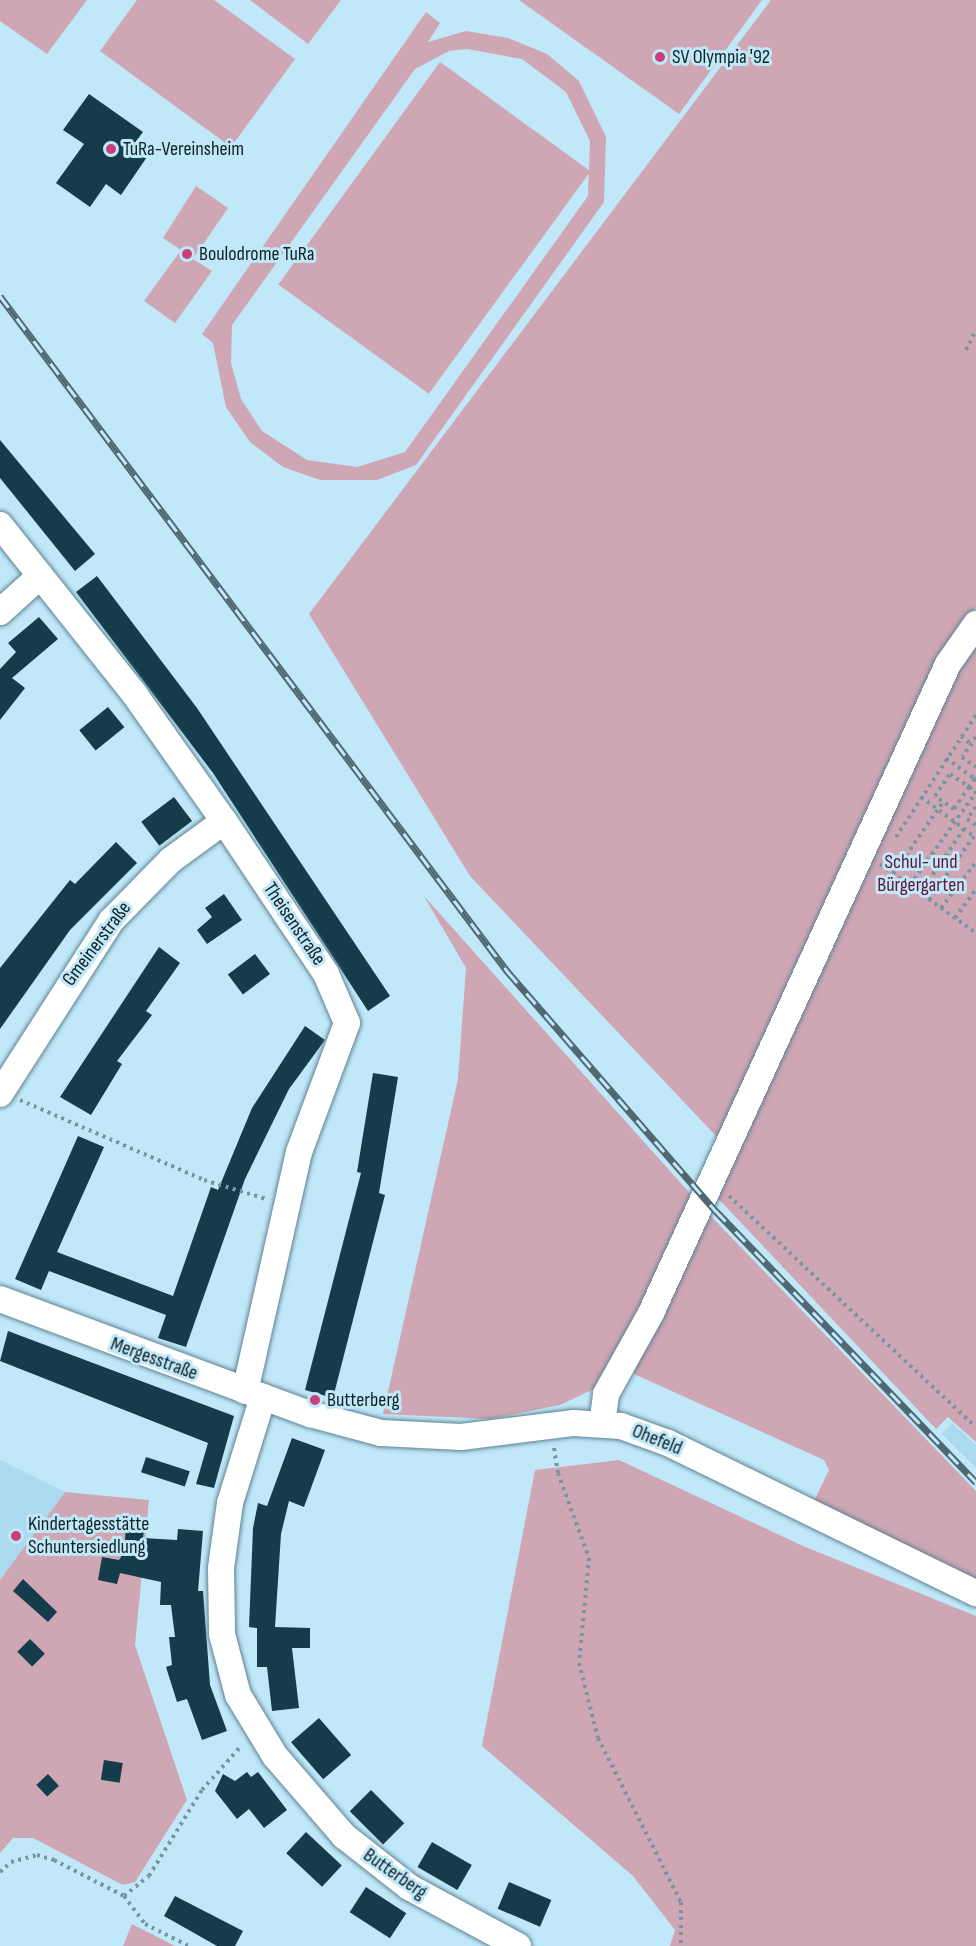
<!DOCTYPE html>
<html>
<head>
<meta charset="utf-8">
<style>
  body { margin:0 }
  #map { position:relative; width:976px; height:1946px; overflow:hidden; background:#c0e8f9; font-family:"Sofia Sans Condensed",sans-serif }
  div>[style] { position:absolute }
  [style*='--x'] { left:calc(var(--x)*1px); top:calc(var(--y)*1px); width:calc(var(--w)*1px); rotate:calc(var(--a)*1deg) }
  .built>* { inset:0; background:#abdaee }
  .green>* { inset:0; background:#cfa6b3; transform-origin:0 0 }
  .building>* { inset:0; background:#143c4a; transform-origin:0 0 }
  .path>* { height:4px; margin-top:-2px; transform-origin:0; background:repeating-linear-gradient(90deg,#7795a1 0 3px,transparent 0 7.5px) }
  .roads { filter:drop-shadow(0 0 2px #5e8392) drop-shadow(0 0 2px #5e8392) }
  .minor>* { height:26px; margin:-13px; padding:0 13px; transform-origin:13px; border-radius:13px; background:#fff }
  .rail>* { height:7px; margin-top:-3.5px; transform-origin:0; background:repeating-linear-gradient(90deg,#c0e8f9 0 14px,#506872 0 28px); box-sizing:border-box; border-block:2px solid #506872 }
  .dots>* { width:16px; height:16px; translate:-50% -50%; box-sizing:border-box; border:3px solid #c0e8f9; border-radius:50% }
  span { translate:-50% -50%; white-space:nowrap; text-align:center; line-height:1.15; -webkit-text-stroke:6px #c0e8f9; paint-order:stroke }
  .poi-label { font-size:20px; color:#112026 }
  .left { translate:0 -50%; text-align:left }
  .park-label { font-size:20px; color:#611437 }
  .street-label { font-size:20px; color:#112026 }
</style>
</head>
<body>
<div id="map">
  <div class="built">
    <div style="clip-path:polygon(952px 1423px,976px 1445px,976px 1468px,942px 1434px)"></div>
    <div style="clip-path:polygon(0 1460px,65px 1492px,0 1580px)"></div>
  </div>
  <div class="green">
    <div style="clip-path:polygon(0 0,87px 0,47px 54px,0 21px)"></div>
    <div style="clip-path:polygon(137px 0,214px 0,295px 59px,231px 147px,100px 51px)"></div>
    <div style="clip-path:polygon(250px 0,341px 0,308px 44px)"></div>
    <div style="clip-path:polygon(519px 0,762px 0,679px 114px)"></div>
    <div style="clip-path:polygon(771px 0,976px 0,976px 607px,940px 659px,717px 1137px,470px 876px,309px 614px)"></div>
    <div style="clip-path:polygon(evenodd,426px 12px,440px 23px,428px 42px,466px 31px,508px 38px,547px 54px,579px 81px,606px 137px,604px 202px,416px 465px,377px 480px,320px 480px,283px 467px,250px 442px,226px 407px,213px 343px,202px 334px,426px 12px,467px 49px,522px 59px,566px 92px,590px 141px,588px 196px,405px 452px,357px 467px,307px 460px,262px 431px,241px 399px,231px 363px,232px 325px,415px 69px,449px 51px,467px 49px)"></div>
    <div style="left:440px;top:62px;width:186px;height:275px;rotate:36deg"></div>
    <div style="clip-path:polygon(196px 186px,228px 208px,193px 259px,212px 271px,175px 323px,144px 301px,181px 250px,163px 238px)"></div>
    <div style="clip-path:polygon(976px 643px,976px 1442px,948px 1417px,936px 1429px,711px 1191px,957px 669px)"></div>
    <div style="clip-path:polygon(424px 896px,695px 1199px,665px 1268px,598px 1387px,560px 1405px,490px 1419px,383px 1414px,458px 1079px,466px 968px)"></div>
    <div style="clip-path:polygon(704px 1209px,976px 1491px,976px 1582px,813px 1503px,829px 1470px,824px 1460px,634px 1374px,633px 1364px)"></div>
    <div style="clip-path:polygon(619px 1460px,803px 1546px,976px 1616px,976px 1946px,670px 1946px,675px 1930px,633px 1876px,482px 1746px,535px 1470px)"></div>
    <div style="clip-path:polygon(65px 1492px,149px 1500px,135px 1645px,187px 1800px,135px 1882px,123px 1885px,33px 1838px,13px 1838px,0 1853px,0 1580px)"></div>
    <div style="clip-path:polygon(132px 1924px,175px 1946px,123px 1946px)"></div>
  </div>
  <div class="building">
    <div style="clip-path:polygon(89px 94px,143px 132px,134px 144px,149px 154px,121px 195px,106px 184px,90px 207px,56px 183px,84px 144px,63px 130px)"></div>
    <div style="clip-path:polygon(0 440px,95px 554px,75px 571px,0 478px)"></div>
    <div style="clip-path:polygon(97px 576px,197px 708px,390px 996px,368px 1011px,213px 773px,76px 592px)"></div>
    <div style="clip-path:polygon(39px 617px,58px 639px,12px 678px,25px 688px,0 720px,0 669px,16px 652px,8px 643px)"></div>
    <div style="left:108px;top:707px;width:26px;height:37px;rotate:51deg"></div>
    <div style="left:174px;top:797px;width:30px;height:41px;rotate:53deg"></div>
    <div style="clip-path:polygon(116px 842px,137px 863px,70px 930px,0 1029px,0 968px,70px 880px,75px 884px)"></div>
    <div style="clip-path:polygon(224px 894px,242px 920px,207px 944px,197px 930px,212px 917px,205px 908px)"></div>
    <div style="clip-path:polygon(159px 947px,180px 963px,146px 1011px,152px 1015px,117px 1061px,122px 1064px,91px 1115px,60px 1097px)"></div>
    <div style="left:255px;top:954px;width:25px;height:34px;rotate:53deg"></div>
    <div style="clip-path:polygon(305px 1026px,325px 1040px,289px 1089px,245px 1179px,186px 1347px,158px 1338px,166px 1315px,49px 1271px,41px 1290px,15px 1279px,78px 1136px,104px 1147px,57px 1252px,173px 1296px,211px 1187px,218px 1190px,252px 1108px)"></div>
    <div style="clip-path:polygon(373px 1073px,398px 1077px,379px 1193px,385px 1195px,333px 1398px,305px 1390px,361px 1173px,357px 1172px)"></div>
    <div style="clip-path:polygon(8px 1331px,234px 1416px,214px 1488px,196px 1484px,208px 1443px,0 1361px)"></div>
    <div style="clip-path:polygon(292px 1438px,325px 1450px,304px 1507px,289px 1501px,281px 1534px,275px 1627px,310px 1628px,310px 1648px,292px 1648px,299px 1708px,272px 1711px,267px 1667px,257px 1667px,257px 1628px,249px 1627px,253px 1528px,258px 1503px,267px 1506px)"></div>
    <div style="left:146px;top:1457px;width:46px;height:16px;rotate:18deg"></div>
    <div style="clip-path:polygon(126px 1527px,144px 1529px,143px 1538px,177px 1540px,178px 1529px,203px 1531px,198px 1591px,203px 1591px,210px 1685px,227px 1731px,202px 1740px,187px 1699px,177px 1702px,166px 1667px,172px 1665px,169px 1637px,175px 1637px,171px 1605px,160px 1605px,161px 1582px,120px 1573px,117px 1584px,98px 1580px,102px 1557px,119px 1560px,124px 1552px)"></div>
    <div style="clip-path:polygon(23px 1579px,57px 1612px,48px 1622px,13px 1591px)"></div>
    <div style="left:30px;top:1639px;width:21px;height:18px;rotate:45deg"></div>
    <div style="left:319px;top:1718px;width:49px;height:37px;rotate:49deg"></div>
    <div style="left:104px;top:1760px;width:19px;height:20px;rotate:9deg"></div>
    <div style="clip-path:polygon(247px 1772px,251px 1777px,258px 1772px,287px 1810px,264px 1828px,249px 1809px,237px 1819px,215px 1791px,223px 1774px,235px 1781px)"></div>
    <div style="left:48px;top:1774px;width:16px;height:16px;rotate:47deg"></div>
    <div style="left:371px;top:1790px;width:47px;height:30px;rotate:45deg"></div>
    <div style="left:306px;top:1832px;width:49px;height:29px;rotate:43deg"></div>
    <div style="left:432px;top:1842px;width:46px;height:29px;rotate:30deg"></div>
    <div style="left:509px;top:1882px;width:46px;height:29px;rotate:23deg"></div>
    <div style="left:366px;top:1887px;width:48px;height:30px;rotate:33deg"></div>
    <div style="clip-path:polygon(175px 1896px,243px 1931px,235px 1946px,217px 1946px,164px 1916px)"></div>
  </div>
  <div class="path">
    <div style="--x:966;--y:350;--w:22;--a:-63"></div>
    <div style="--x:961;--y:736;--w:13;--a:39"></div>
    <div style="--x:976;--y:737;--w:24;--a:125"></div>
    <div style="--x:962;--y:757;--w:17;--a:36"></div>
    <div style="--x:946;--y:758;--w:36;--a:36"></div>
    <div style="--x:976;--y:777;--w:2;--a:117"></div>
    <div style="--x:975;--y:779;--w:10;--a:127"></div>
    <div style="--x:969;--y:787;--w:16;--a:125"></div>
    <div style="--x:960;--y:800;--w:11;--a:124"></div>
    <div style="--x:954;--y:809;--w:23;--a:-146"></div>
    <div style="--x:935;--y:796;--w:27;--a:-56"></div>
    <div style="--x:950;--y:774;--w:23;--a:34"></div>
    <div style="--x:969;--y:787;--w:9;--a:41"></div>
    <div style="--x:921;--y:797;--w:67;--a:36.5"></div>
    <div style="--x:976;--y:807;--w:15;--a:127"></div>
    <div style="--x:967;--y:819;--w:11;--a:34"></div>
    <div style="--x:896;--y:837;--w:146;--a:-56.7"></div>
    <div style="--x:880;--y:864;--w:118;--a:35.7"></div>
    <div style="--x:893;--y:874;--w:88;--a:-55.2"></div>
    <div style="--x:910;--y:885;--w:114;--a:-54.6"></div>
    <div style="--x:920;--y:893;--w:78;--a:-55.5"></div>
    <div style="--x:929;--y:900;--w:78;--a:-54.9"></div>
    <div style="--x:941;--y:908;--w:58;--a:-52.7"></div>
    <div style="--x:955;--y:918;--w:36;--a:-54"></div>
    <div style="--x:20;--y:1100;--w:201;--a:23.5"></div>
    <div style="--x:204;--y:1180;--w:65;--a:17"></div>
    <div style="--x:729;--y:1196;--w:338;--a:43.1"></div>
    <div style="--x:554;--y:1448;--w:25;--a:81"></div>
    <div style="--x:558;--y:1473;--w:90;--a:70"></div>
    <div style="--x:589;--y:1558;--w:105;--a:95.4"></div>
    <div style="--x:579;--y:1663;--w:77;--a:75.8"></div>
    <div style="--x:598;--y:1738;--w:184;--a:63.2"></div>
    <div style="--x:681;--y:1902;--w:44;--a:90"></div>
    <div style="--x:0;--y:1872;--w:15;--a:-42"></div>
    <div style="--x:11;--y:1862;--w:27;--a:-15"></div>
    <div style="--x:37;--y:1855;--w:18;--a:16"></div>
    <div style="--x:54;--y:1860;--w:79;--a:27.2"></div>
    <div style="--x:124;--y:1896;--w:35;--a:53"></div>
    <div style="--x:145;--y:1924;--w:49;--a:26.6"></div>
    <div style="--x:124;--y:1896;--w:32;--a:-39"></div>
    <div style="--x:149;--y:1876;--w:101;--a:-58.4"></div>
    <div style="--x:202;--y:1790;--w:60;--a:-48.4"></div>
  </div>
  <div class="roads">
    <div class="minor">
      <div style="--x:0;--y:525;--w:217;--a:51.5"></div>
      <div style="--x:135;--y:695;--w:154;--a:54.8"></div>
      <div style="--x:224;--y:821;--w:184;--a:56.3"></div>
      <div style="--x:326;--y:974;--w:53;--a:66.8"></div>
      <div style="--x:347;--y:1023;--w:138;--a:110.4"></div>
      <div style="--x:299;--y:1152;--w:245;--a:102.7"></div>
      <div style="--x:0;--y:612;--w:54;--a:-42"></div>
      <div style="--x:0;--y:1094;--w:206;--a:-57.3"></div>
      <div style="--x:111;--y:921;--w:86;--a:-45.5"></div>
      <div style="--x:171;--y:860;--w:66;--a:-36.3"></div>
      <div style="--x:0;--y:1299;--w:331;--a:20.4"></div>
      <div style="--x:310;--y:1414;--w:73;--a:15"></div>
      <div style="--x:381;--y:1433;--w:80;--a:2.9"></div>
      <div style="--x:461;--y:1437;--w:114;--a:-7.1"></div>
      <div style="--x:574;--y:1423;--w:47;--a:3.7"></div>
      <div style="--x:621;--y:1426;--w:50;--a:19.9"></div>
      <div style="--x:668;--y:1443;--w:343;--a:26"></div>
      <div style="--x:263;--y:1397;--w:111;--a:107.3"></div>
      <div style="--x:230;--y:1503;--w:66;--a:97.9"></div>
      <div style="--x:221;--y:1568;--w:66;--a:89.1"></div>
      <div style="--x:222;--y:1634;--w:63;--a:75.3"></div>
      <div style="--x:238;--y:1695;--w:71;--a:58.8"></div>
      <div style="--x:275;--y:1756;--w:106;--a:49.2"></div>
      <div style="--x:344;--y:1836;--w:83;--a:38.1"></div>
      <div style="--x:409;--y:1887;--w:124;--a:28.4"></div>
      <div style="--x:602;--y:1424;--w:30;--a:-82"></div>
      <div style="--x:606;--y:1394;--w:93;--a:-60.9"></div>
      <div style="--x:651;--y:1313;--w:714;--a:-65.41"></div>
      <div style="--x:948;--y:664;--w:49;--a:-55"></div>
    </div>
  </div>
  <div class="rail">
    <div style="--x:0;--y:296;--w:846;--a:53.08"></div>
    <div style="--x:508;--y:972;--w:317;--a:49"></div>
    <div style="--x:716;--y:1211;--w:376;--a:46.2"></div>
  </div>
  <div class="dots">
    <div style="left:660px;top:57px;background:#c83f7b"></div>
    <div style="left:111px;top:149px;background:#c83f7b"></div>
    <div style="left:187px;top:254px;background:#c83f7b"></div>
    <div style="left:315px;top:1400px;background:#c83f7b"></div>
    <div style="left:16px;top:1536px;background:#c83f7b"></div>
  </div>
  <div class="poi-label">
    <span class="left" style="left:672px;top:57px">SV Olympia '92</span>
    <span class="left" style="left:123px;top:149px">TuRa-Vereinsheim</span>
    <span class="left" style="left:199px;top:254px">Boulodrome TuRa</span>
    <span class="left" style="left:327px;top:1400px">Butterberg</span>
    <span class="left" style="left:28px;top:1536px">Kindertagesstätte<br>Schuntersiedlung</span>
  </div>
  <div class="park-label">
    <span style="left:921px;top:874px">Schul- und<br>Bürgergarten</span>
  </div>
  <div class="street-label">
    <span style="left:294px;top:924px;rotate:56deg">Theisenstraße</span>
    <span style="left:97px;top:944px;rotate:-53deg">Gmeinerstraße</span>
    <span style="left:154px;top:1359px;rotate:20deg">Mergesstraße</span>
    <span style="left:657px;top:1440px;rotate:22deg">Ohefeld</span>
    <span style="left:395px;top:1874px;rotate:35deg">Butterberg</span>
  </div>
</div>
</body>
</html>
